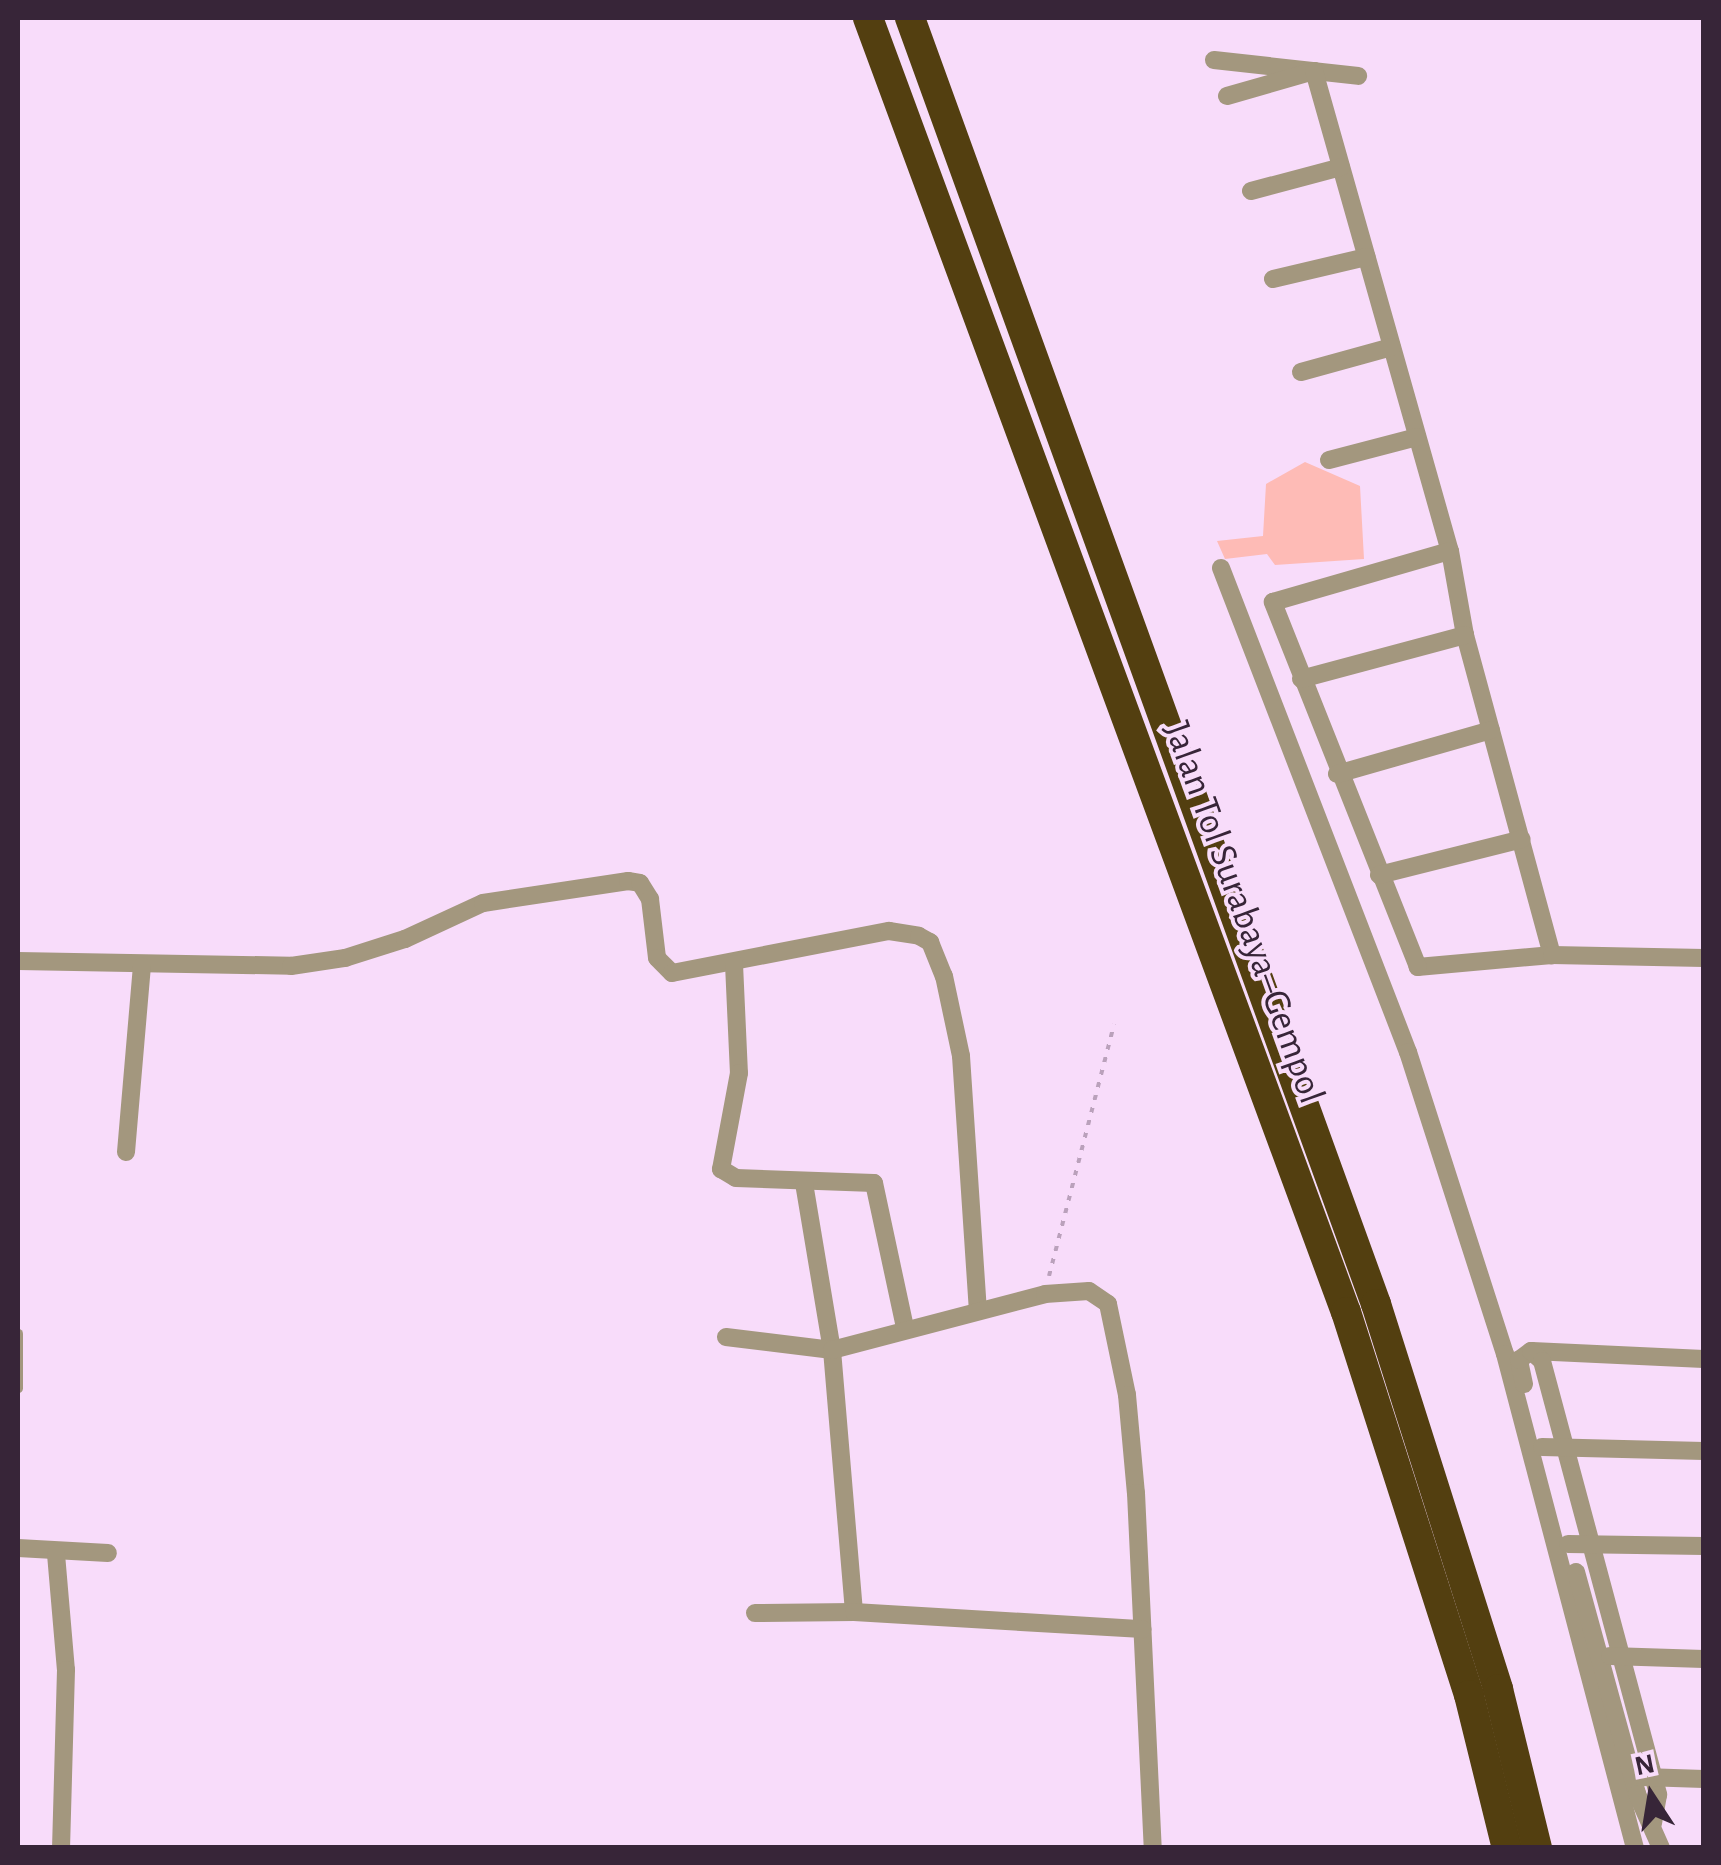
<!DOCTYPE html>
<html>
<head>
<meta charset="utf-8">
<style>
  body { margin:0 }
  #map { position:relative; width:1721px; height:1865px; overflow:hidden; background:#f8dcfa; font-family:"Alegreya Sans",sans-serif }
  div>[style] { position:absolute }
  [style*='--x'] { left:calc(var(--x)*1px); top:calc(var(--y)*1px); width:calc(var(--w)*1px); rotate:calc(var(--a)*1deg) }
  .green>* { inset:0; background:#febbb6 }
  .path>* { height:4px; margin-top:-2px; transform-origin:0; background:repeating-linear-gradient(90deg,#baa1bb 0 5px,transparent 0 13px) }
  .service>* { height:9px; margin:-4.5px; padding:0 4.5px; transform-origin:4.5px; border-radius:4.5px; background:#a3977e }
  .minor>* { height:18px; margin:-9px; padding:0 9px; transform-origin:9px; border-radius:9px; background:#a3977e }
  .motorway>* { height:30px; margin:-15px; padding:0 15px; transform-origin:15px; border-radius:15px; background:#533f10 }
  span { translate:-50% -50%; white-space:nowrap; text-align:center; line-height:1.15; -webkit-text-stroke:8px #f8dcfa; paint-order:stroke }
  .street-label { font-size:38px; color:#372538 }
  .frame { position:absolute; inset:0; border:20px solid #372538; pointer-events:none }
  .north { position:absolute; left:1601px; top:1745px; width:100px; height:100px; -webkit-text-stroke:8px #f8dcfa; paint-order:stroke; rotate:348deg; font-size:28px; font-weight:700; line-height:40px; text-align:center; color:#372538 }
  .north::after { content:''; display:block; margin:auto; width:35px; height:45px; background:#372538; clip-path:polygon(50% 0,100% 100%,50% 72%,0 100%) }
</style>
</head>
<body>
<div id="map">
  <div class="green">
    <div style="clip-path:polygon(1305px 462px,1360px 486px,1364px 559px,1275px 565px,1267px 554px,1225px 559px,1217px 541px,1263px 536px,1266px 484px)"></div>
  </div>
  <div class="path">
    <div style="--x:1049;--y:1276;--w:260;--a:-75.5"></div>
  </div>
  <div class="service">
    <div style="--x:18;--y:1333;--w:55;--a:90"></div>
  </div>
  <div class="minor">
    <div style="--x:1214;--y:60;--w:145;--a:6.3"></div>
    <div style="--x:1227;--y:96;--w:91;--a:-16"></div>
    <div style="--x:1314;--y:71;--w:499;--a:74.2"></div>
    <div style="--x:1450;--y:551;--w:85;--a:79.9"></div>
    <div style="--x:1465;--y:635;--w:332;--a:74.8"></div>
    <div style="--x:1552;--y:955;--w:135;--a:174.9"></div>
    <div style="--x:1418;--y:967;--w:393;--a:-111.7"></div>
    <div style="--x:1273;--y:602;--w:184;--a:-16.1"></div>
    <div style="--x:1251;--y:191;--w:93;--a:-14.9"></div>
    <div style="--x:1273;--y:279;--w:96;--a:-13.3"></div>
    <div style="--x:1301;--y:372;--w:94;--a:-15.4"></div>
    <div style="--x:1329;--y:460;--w:91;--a:-14.6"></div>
    <div style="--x:1221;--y:568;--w:519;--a:68.88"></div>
    <div style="--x:1408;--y:1052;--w:317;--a:72.2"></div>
    <div style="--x:1505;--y:1354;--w:511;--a:75.26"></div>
    <div style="--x:1301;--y:679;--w:170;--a:-15"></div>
    <div style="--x:1337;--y:774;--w:160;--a:-15.9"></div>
    <div style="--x:1379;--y:875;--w:147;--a:-14.1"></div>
    <div style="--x:1552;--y:955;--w:152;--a:1.1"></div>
    <div style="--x:18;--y:961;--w:273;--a:1"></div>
    <div style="--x:291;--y:966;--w:55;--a:-8.4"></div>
    <div style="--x:345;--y:958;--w:63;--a:-17.6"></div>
    <div style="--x:405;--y:939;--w:86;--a:-24.8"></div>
    <div style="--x:483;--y:903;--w:147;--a:-8.6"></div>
    <div style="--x:628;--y:881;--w:12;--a:9"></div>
    <div style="--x:640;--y:883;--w:19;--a:58"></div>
    <div style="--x:650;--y:899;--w:59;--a:83.2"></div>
    <div style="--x:657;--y:958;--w:21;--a:45"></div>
    <div style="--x:672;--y:973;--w:221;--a:-11"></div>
    <div style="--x:889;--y:931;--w:30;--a:9"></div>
    <div style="--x:919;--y:936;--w:13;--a:29"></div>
    <div style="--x:930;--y:942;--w:37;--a:68"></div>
    <div style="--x:944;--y:976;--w:82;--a:78"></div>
    <div style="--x:961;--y:1056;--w:254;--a:86.2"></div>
    <div style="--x:734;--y:964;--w:109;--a:87.4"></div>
    <div style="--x:739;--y:1073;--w:98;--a:100.6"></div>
    <div style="--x:721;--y:1169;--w:17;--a:31"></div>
    <div style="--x:736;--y:1178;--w:138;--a:2.1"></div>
    <div style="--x:874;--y:1183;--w:147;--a:77.9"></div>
    <div style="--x:126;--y:1152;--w:186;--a:-85.1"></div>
    <div style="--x:804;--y:1183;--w:169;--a:80.5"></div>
    <div style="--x:832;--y:1350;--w:263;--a:85.2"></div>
    <div style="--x:726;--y:1337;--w:107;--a:7"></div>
    <div style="--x:832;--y:1350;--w:220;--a:-14.7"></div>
    <div style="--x:1045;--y:1294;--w:44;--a:-3.9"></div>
    <div style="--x:1089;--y:1291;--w:23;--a:34"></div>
    <div style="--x:1108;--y:1304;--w:93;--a:78.2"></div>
    <div style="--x:1127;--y:1395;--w:98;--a:84.8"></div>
    <div style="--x:1136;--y:1493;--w:355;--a:87.3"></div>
    <div style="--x:1532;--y:1351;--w:172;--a:2.7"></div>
    <div style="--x:1524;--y:1384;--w:25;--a:-102"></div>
    <div style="--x:1519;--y:1360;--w:15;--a:-37"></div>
    <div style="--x:1531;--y:1351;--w:15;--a:42"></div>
    <div style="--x:1542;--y:1361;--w:449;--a:75"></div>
    <div style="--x:1658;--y:1795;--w:29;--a:100"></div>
    <div style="--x:1542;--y:1447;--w:162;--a:1.4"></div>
    <div style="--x:1568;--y:1544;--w:136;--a:0.8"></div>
    <div style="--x:18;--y:1548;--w:90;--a:3.2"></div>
    <div style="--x:56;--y:1554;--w:116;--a:85.1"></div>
    <div style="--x:66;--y:1670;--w:178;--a:91.6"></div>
    <div style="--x:1576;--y:1572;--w:230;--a:74.6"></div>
    <div style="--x:1637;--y:1794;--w:59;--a:66"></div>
    <div style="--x:755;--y:1613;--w:99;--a:-0.6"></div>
    <div style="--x:854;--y:1612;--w:289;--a:3.4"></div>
    <div style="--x:1610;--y:1656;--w:94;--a:1.8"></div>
    <div style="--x:1643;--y:1777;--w:61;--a:1.9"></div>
  </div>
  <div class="motorway">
    <div style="--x:868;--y:18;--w:1379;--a:69.73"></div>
    <div style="--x:1346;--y:1312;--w:402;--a:72.2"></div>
    <div style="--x:1469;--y:1695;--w:158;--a:76.1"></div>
    <div style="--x:910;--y:18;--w:1368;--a:70.08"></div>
    <div style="--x:1376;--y:1304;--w:404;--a:72.4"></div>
    <div style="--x:1498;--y:1689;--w:164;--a:76.2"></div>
  </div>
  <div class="street-label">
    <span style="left:1243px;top:913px;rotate:70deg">Jalan Tol Surabaya–Gempol</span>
  </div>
  <div class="frame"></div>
  <div class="north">N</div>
</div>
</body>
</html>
